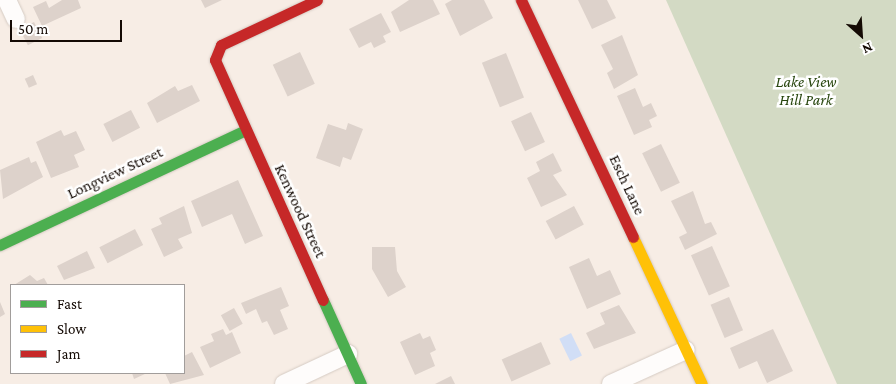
<!DOCTYPE html>
<html>
<head>
<meta charset="utf-8">
<style>
  body { margin:0 }
  #map { position:relative; width:896px; height:384px; overflow:hidden; background:#f7ede5; font-family:"Crimson Pro",serif }
  div>[style] { position:absolute }
  [style*='--x'] { left:calc(var(--x)*1px); top:calc(var(--y)*1px); width:calc(var(--w)*1px); rotate:calc(var(--a)*1deg) }
  .green>* { inset:0; background:#d3dac4 }
  .water>* { inset:0; background:#d1def6; transform-origin:0 0 }
  .building>* { inset:0; background:#ddd2cb; transform-origin:0 0 }
  .roads { filter:drop-shadow(0 0 1px #d5cbc3) drop-shadow(0 0 1px #d5cbc3) }
  .street>* { height:18px; margin:-9px; padding:0 9px; transform-origin:9px; border-radius:9px; background:#fefcfb }
  .fast>* { height:11px; margin:-5.5px; padding:0 5.5px; transform-origin:5.5px; border-radius:5.5px; background:#4caf50 }
  .slow>* { height:11px; margin:-5.5px; padding:0 5.5px; transform-origin:5.5px; border-radius:5.5px; background:#ffc107 }
  .jam>* { height:11px; margin:-5.5px; padding:0 5.5px; transform-origin:5.5px; border-radius:5.5px; background:#c62828 }
  span { translate:-50% -50%; white-space:nowrap; text-align:center; line-height:1.15; -webkit-text-stroke:5px #fff; paint-order:stroke }
  .park-label { font-size:16px; color:#29470f; font-style:italic }
  .street-label { font-size:16px; color:#140a04 }
  .legend { position:absolute; left:10px; top:284px; width:175px; height:90px; box-sizing:border-box; background:#fff; border:1px solid #a19d9b; margin:0; padding:6px 9px; list-style:none; font-size:15px; color:#140a04 }
  .legend li { display:flex; align-items:center; gap:10px; height:25px }
  .legend b { width:25px; border:1px solid #a19d9b }
  .north { position:absolute; left:836px; top:10px; width:50px; height:50px; -webkit-text-stroke:4px #fff; paint-order:stroke; rotate:154deg; font-size:14px; font-weight:700; line-height:20px; text-align:center; color:#140a04 }
  .north::after { content:''; display:block; margin:auto; width:18px; height:22px; background:#140a04; clip-path:polygon(50% 0,100% 100%,50% 72%,0 100%) }
  .scale { position:absolute; left:10px; top:20px; width:112px; height:22px; box-sizing:border-box; border:2px solid #140a04; border-top:0; padding-left:6px; font-size:15px; line-height:18px; white-space:nowrap; color:#140a04; -webkit-text-stroke:4px #fff; paint-order:stroke }
</style>
</head>
<body>
<div id="map">
  <div class="green">
    <div style="clip-path:polygon(666px 0,896px 0,896px 384px,837px 384px)"></div>
  </div>
  <div class="water">
    <div style="left:571px;top:333px;width:25px;height:13px;rotate:64deg"></div>
  </div>
  <div class="building">
    <div style="clip-path:polygon(62px 0,78px 0,81px 8px,42px 26px,33px 7px,46px 1px,49px 8px)"></div>
    <div style="clip-path:polygon(201px 0,222px 0,205px 8px)"></div>
    <div style="clip-path:polygon(409px 0,433px 0,440px 14px,400px 32px,391px 12px)"></div>
    <div style="clip-path:polygon(452px 0,484px 0,493px 18px,460px 36px,445px 4px)"></div>
    <div style="clip-path:polygon(578px 0,607px 0,616px 18px,592px 29px)"></div>
    <div style="clip-path:polygon(381px 13px,391px 32px,383px 36px,386px 42px,374px 48px,371px 42px,359px 48px,349px 29px)"></div>
    <div style="left:34px;top:22px;width:18px;height:16px;rotate:63deg"></div>
    <div style="clip-path:polygon(622px 35px,638px 75px,614px 89px,607px 73px,613px 69px,601px 45px)"></div>
    <div style="left:300px;top:52px;width:35px;height:30px;rotate:65deg"></div>
    <div style="left:506px;top:53px;width:48px;height:26px;rotate:68deg"></div>
    <div style="left:33px;top:75px;width:10px;height:9px;rotate:66deg"></div>
    <div style="clip-path:polygon(192px 85px,200px 101px,157px 123px,147px 103px,175px 86px,178px 91px)"></div>
    <div style="clip-path:polygon(635px 88px,643px 107px,651px 103px,657px 116px,649px 120px,652px 127px,634px 135px,617px 96px)"></div>
    <div style="left:131px;top:110px;width:20px;height:31px;rotate:63deg"></div>
    <div style="left:531px;top:112px;width:33px;height:22px;rotate:65deg"></div>
    <div style="clip-path:polygon(348px 123px,363px 129px,351px 160px,343px 157px,340px 167px,316px 158px,328px 124px,346px 130px)"></div>
    <div style="clip-path:polygon(61px 130px,64px 136px,76px 131px,85px 150px,74px 155px,79px 167px,51px 178px,36px 142px)"></div>
    <div style="left:661px;top:144px;width:43px;height:21px;rotate:64deg"></div>
    <div style="clip-path:polygon(553px 153px,562px 171px,553px 175px,567px 195px,541px 207px,527px 178px,540px 171px,536px 162px)"></div>
    <div style="clip-path:polygon(29px 157px,31px 163px,36px 161px,43px 177px,3px 199px,0 170px)"></div>
    <div style="clip-path:polygon(238px 180px,263px 236px,245px 244px,232px 214px,202px 227px,191px 201px)"></div>
    <div style="clip-path:polygon(693px 191px,705px 224px,711px 222px,717px 234px,685px 250px,679px 237px,687px 233px,671px 201px)"></div>
    <div style="clip-path:polygon(184px 206px,192px 233px,178px 239px,183px 248px,164px 257px,151px 229px,162px 224px,159px 218px)"></div>
    <div style="left:574px;top:206px;width:21px;height:32px;rotate:62deg"></div>
    <div style="left:135px;top:229px;width:18px;height:40px;rotate:63deg"></div>
    <div style="left:712px;top:246px;width:44px;height:23px;rotate:66deg"></div>
    <div style="clip-path:polygon(372px 247px,395px 247px,397px 271px,406px 287px,388px 297px,372px 269px)"></div>
    <div style="clip-path:polygon(87px 251px,95px 268px,64px 280px,57px 266px)"></div>
    <div style="clip-path:polygon(589px 258px,597px 276px,610px 270px,621px 294px,587px 309px,569px 267px)"></div>
    <div style="clip-path:polygon(30px 275px,37px 281px,44px 278px,48px 285px,14px 285px)"></div>
    <div style="clip-path:polygon(281px 287px,289px 306px,280px 310px,288px 329px,274px 335px,267px 321px,262px 323px,256px 309px,246px 314px,241px 303px)"></div>
    <div style="left:729px;top:297px;width:36px;height:20px;rotate:67deg"></div>
    <div style="clip-path:polygon(0 302px,5px 314px,0 317px)"></div>
    <div style="clip-path:polygon(619px 305px,636px 333px,594px 349px,586px 333px,605px 324px,600px 313px)"></div>
    <div style="left:234px;top:308px;width:18px;height:15px;rotate:61deg"></div>
    <div style="clip-path:polygon(223px 329px,226px 335px,232px 332px,241px 353px,210px 368px,200px 347px,214px 341px,211px 334px)"></div>
    <div style="clip-path:polygon(773px 329px,793px 371px,767px 383px,757px 361px,739px 369px,730px 348px)"></div>
    <div style="clip-path:polygon(420px 333px,423px 339px,430px 336px,436px 350px,430px 353px,435px 366px,415px 375px,400px 342px)"></div>
    <div style="left:541px;top:342px;width:24px;height:43px;rotate:66deg"></div>
    <div style="clip-path:polygon(192px 352px,204px 375px,170px 384px,165px 373px,184px 373px,184px 356px)"></div>
    <div style="clip-path:polygon(132px 373px,147px 373px,134px 379px)"></div>
    <div style="clip-path:polygon(451px 376px,455px 384px,435px 384px)"></div>
  </div>
  <div class="roads">
    <div class="street">
      <div style="--x:7;--y:0;--w:21;--a:65"></div>
      <div style="--x:284;--y:384;--w:71;--a:-25.1"></div>
      <div style="--x:611;--y:384;--w:82;--a:-24.4"></div>
    </div>
    <div class="fast">
      <div style="--x:0;--y:245;--w:271;--a:-25.1"></div>
      <div style="--x:323;--y:300;--w:92;--a:65.7"></div>
    </div>
    <div class="slow">
      <div style="--x:633;--y:237;--w:162;--a:64.9"></div>
    </div>
    <div class="jam">
      <div style="--x:317;--y:0;--w:106;--a:154.9"></div>
      <div style="--x:221;--y:45;--w:16;--a:112"></div>
      <div style="--x:215;--y:60;--w:263;--a:65.8"></div>
      <div style="--x:521;--y:0;--w:262;--a:64.7"></div>
    </div>
  </div>
  <div class="park-label">
    <span style="left:806px;top:91px">Lake View<br>Hill Park</span>
  </div>
  <div class="street-label">
    <span style="left:115px;top:173px;rotate:-25deg">Longview Street</span>
    <span style="left:627px;top:185px;rotate:65deg">Esch Lane</span>
    <span style="left:300px;top:211px;rotate:65deg">Kenwood Street</span>
  </div>
  <ul class="legend">
  <li><b style="height:6px;background:#4caf50"></b>Fast</li>
  <li><b style="height:6px;background:#ffc107"></b>Slow</li>
  <li><b style="height:6px;background:#c62828"></b>Jam</li>
  </ul>
  <div class="north">N</div>
  <div class="scale">50 m</div>
</div>
</body>
</html>
